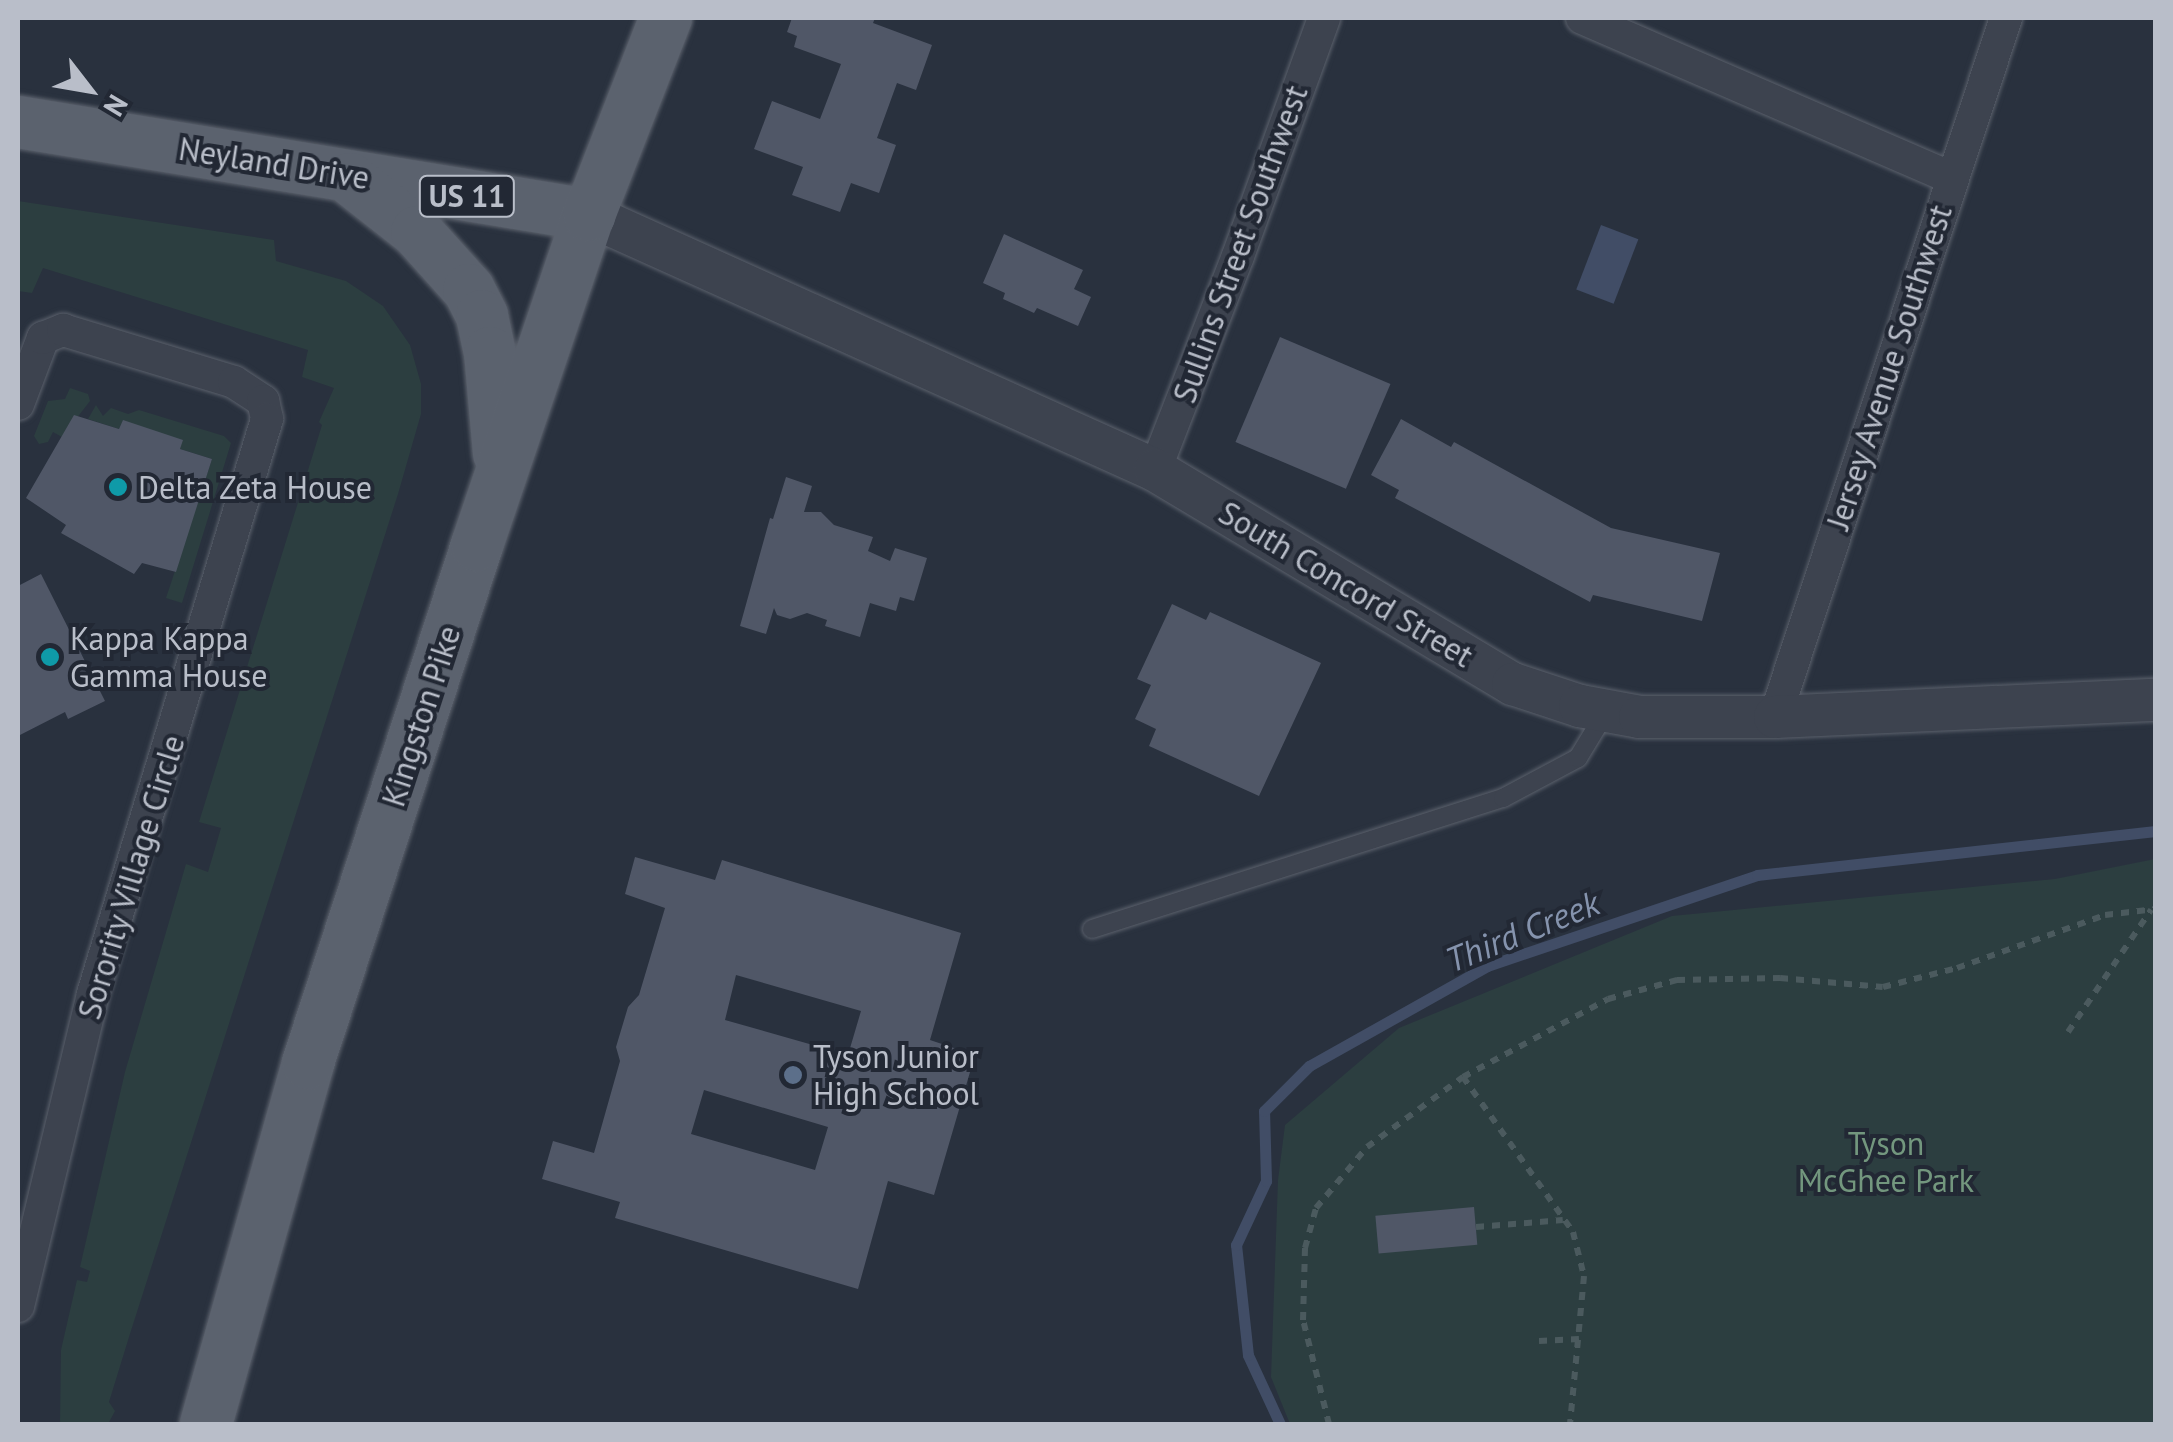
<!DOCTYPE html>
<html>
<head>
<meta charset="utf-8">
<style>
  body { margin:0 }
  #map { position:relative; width:2173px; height:1442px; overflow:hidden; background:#29313e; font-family:"PT Sans",sans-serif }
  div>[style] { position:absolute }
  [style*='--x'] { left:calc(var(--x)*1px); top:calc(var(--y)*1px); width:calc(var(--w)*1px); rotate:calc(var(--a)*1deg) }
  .green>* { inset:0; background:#2c3e40 }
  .water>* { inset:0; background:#414d66; transform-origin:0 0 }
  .stream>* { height:11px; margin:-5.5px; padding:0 5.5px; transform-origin:5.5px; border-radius:5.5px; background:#414d66 }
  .building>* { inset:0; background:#505767; transform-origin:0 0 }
  .path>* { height:6px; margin-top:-3px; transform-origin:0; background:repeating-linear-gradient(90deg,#4b5a5e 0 8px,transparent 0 16px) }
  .roads { filter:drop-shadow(0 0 2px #5b616c) drop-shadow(0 0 2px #5b616c) }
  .service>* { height:18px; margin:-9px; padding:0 9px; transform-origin:9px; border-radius:9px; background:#3d434f }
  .minor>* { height:32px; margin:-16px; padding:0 16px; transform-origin:16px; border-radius:16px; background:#3d434f }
  .tertiary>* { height:42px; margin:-21px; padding:0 21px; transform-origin:21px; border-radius:21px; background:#3d434f }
  .primary>* { height:52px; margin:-26px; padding:0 26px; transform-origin:26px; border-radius:26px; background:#5b626e }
  .dots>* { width:28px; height:28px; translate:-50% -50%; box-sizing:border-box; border:5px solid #222834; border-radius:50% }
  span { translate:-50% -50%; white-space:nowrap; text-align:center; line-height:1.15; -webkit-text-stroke:8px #222834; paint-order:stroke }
  .shield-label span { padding:2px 8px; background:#222834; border:2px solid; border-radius:8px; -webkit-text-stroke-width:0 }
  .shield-label { font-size:30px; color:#b9bec9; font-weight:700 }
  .street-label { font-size:32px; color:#b9bec9 }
  .poi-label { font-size:32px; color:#b9bec9 }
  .left { translate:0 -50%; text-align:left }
  .park-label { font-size:32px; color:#73977e }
  .water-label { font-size:35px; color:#8593ad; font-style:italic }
  .frame { position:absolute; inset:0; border:20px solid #b9bec9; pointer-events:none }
  .north { position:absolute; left:40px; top:40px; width:100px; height:100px; -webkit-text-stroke:8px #222834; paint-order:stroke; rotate:121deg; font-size:28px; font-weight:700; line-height:40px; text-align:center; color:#b9bec9 }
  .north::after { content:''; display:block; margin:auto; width:35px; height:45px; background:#b9bec9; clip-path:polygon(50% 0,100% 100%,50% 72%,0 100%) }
</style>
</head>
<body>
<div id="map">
  <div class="green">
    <div style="clip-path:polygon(18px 201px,274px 240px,276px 261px,346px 281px,383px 306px,410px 345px,421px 384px,421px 414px,398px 494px,129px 1337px,109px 1402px,115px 1411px,108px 1424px,60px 1424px,61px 1350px,77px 1280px,87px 1282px,90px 1271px,80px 1267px,125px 1072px,186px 864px,208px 872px,221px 828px,199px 822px,322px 425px,319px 422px,334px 388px,302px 377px,308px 350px,43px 268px,32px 293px,18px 291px)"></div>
    <div style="clip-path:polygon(70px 388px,88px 394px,90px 401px,62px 437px,53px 432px,48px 442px,39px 444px,34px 436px,48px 401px,65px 399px)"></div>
    <div style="clip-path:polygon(96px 405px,103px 416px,111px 408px,128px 414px,139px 410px,224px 436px,231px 443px,182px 603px,166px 598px,212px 459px,180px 449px,182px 441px,123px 421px,119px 429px,88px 419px)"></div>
    <div style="clip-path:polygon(2155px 859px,2155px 1424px,1290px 1424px,1271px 1377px,1278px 1180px,1285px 1125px,1399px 1028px,1672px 916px,2055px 879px)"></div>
  </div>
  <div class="water">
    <div style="left:1601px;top:225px;width:40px;height:69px;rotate:21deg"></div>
  </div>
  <div class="stream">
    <div style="--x:1280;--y:1424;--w:76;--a:-114.9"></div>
    <div style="--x:1248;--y:1355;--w:111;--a:-96.2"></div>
    <div style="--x:1236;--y:1245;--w:71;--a:-64.9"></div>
    <div style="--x:1266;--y:1181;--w:70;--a:-91.6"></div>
    <div style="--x:1264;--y:1111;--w:64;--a:-45"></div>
    <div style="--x:1309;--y:1066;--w:204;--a:-29.3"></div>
    <div style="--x:1487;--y:966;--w:285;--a:-18.6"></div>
    <div style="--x:1757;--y:875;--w:401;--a:-6.3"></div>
  </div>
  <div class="building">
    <div style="clip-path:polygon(792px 18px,875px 18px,873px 23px,932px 45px,916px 90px,897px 83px,877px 138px,896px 145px,879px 193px,851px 183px,840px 212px,792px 195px,803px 167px,754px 149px,772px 101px,820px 119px,841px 64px,794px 47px,797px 36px,787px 32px)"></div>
    <div style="clip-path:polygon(1004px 234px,1083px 270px,1074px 289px,1091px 297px,1078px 326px,1037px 308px,1034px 313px,1003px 299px,1005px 293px,983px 283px)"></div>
    <div style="left:1280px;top:337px;width:120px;height:114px;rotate:23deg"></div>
    <div style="clip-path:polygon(74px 415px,119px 429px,123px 420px,183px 440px,180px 449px,212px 459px,176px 572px,142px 563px,134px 574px,61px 533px,66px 525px,26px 498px)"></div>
    <div style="clip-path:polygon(1401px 419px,1451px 447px,1454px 442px,1611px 528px,1720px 553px,1702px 621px,1593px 595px,1590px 602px,1395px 498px,1399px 490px,1371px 475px)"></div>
    <div style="clip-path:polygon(786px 477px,812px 486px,804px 512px,821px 512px,834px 525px,873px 537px,868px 551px,890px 561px,895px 548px,927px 558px,914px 601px,900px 597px,896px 611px,870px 603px,860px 637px,825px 626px,827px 620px,807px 613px,790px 619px,777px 615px,774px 608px,766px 634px,740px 626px,770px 518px,773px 519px)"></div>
    <div style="clip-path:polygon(41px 574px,105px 701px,68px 719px,65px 712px,18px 736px,18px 586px)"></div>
    <div style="clip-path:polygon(1172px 604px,1206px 620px,1210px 612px,1321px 663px,1259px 796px,1149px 746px,1156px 729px,1135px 719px,1151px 685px,1137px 679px)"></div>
    <div style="clip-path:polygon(evenodd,635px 857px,715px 880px,722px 860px,961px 933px,930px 1040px,975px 1055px,934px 1195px,888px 1181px,858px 1289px,615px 1218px,620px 1202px,542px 1179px,553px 1141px,594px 1153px,620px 1061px,616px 1047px,628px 1007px,639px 995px,665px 908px,625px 894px,635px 857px,736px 975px,861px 1011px,848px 1055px,725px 1020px,736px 975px,635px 857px,704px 1090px,828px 1127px,815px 1170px,691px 1134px,704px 1090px)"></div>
    <div style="left:1474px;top:1207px;width:38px;height:99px;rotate:85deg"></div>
  </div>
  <div class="path">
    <div style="--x:2068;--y:1032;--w:148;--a:-55.8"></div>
    <div style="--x:1463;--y:1077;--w:190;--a:54.6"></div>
    <div style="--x:1573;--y:1232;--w:45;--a:76"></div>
    <div style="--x:1584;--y:1276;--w:149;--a:95.4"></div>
    <div style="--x:1476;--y:1227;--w:87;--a:-4.6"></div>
    <div style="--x:1539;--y:1341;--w:40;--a:-2.9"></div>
    <div style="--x:1329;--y:1424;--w:107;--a:-104"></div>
    <div style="--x:1303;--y:1320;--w:72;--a:-88.4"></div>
    <div style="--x:1305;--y:1248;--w:41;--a:-74.6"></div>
    <div style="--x:1316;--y:1208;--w:80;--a:-50.1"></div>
    <div style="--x:1367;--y:1147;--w:119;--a:-36.1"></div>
    <div style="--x:1463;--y:1077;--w:165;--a:-28.3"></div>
    <div style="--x:1608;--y:999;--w:72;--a:-15.4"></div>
    <div style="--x:1677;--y:980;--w:103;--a:-1.1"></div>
    <div style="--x:1780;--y:978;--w:103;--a:5"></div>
    <div style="--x:1883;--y:987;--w:76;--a:-14.4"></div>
    <div style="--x:1957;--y:968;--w:157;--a:-19.7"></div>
    <div style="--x:2105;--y:915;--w:51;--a:-6.7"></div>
  </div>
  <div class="roads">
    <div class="service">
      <div style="--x:1092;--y:929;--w:431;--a:-17.7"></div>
      <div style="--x:1503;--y:798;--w:85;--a:-28.1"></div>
      <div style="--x:1578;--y:758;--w:54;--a:-58.7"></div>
    </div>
    <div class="minor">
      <div style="--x:1582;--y:18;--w:401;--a:23.4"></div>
      <div style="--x:18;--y:404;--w:71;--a:-69.3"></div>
      <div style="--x:43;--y:338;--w:22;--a:-22"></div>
      <div style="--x:63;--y:330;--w:179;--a:16.9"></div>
      <div style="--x:234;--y:382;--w:35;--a:33"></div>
      <div style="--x:263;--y:401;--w:18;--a:77"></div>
      <div style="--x:267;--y:419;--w:601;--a:106.84"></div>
      <div style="--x:93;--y:994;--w:321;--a:103.5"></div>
      <div style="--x:1155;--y:470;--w:230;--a:-68.8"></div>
      <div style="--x:1238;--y:256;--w:253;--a:-70.1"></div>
      <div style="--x:1775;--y:717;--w:736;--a:-71.71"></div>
    </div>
    <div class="tertiary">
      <div style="--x:589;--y:215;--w:621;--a:24.25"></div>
      <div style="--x:1155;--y:470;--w:417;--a:30.9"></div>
      <div style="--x:1513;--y:684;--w:71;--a:18.2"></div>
      <div style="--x:1580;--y:706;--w:61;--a:10.4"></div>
      <div style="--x:1640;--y:717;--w:135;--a:0"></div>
      <div style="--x:1775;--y:717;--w:381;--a:-2.6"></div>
    </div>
    <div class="primary">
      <div style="--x:18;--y:122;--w:579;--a:9.25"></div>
      <div style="--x:350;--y:179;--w:85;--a:38.3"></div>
      <div style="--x:417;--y:232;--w:78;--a:48.1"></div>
      <div style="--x:469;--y:290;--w:29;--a:63"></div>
      <div style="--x:482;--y:316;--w:38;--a:78"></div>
      <div style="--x:490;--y:353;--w:101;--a:84.9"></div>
      <div style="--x:206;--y:1424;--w:375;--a:-74.2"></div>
      <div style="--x:308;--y:1063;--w:545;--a:-71.93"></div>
      <div style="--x:477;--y:545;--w:348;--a:-71.3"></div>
      <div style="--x:589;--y:215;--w:212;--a:-68.7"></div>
    </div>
  </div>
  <div class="dots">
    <div style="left:118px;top:487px;background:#0f9aa8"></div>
    <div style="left:50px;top:657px;background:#0f9aa8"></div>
    <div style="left:793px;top:1075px;background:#5c6f8a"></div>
  </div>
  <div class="shield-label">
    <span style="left:467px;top:196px">US 11</span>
  </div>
  <div class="street-label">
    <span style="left:274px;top:163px;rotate:9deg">Neyland Drive</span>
    <span style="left:1240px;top:244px;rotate:-70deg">Sullins Street Southwest</span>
    <span style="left:1889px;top:367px;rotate:-72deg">Jersey Avenue Southwest</span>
    <span style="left:1346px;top:584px;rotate:31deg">South Concord Street</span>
    <span style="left:421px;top:716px;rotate:-72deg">Kingston Pike</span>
    <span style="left:131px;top:877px;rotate:-73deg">Sorority Village Circle</span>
  </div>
  <div class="poi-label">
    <span class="left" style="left:138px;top:487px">Delta Zeta House</span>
    <span class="left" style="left:70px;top:657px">Kappa Kappa<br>Gamma House</span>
    <span class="left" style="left:813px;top:1075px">Tyson Junior<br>High School</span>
  </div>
  <div class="park-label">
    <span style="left:1886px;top:1162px">Tyson<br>McGhee Park</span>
  </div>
  <div class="water-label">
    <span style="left:1522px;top:931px;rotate:-22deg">Third Creek</span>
  </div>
  <div class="frame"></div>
  <div class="north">N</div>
</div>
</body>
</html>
